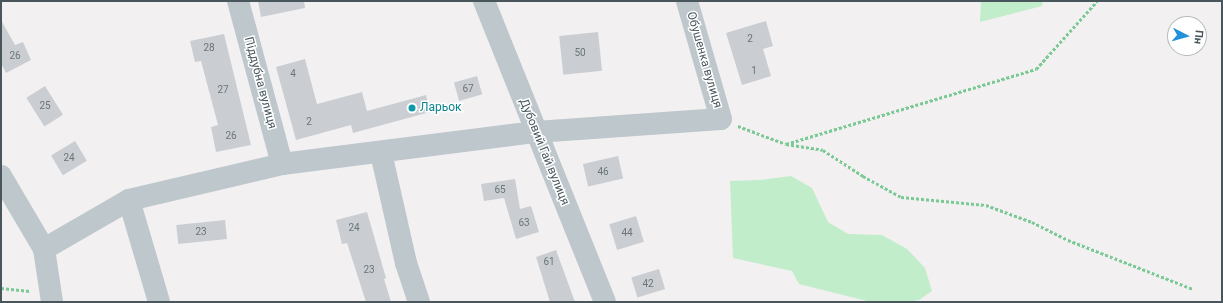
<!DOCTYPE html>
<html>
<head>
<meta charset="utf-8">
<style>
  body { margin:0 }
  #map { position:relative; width:1223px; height:303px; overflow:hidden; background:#f2f0f1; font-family:Roboto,sans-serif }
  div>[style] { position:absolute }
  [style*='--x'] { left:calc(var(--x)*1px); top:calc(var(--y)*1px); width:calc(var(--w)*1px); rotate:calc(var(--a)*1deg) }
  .green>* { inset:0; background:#c1edcb }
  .building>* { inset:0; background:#caced2; transform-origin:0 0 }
  .path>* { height:2.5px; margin-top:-1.25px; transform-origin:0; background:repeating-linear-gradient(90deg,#7bca96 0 3px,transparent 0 5px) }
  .minor>* { height:22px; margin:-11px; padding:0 11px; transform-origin:11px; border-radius:11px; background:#bdc7cc }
  .dots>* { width:11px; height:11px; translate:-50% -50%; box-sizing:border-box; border:2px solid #fff; border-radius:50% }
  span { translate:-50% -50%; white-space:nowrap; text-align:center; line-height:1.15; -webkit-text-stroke:3px #fff; paint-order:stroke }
  .number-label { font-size:10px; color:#69757a }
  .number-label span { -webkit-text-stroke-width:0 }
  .street-label { font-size:12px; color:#49575d }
  .culture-label { font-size:12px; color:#0d838f }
  .left { translate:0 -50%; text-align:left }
  .frame { position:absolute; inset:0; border:2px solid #49575d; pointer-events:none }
  .north { position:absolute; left:1167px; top:16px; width:40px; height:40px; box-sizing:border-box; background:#fff; border:1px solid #b6bcbe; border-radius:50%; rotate:96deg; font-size:11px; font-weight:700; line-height:16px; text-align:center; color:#49575d }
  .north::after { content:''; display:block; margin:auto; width:14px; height:18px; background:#2291db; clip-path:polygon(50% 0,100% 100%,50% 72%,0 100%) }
</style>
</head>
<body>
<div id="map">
  <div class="green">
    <div style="clip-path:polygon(981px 1px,1043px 1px,1042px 6px,980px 22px)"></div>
    <div style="clip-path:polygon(791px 176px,812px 188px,828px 222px,848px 234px,882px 235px,907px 249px,925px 268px,932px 291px,919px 300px,906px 302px,871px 302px,799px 284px,792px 271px,733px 258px,730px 181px,759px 180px)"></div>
  </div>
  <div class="building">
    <div style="clip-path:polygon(258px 1px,304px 1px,305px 8px,261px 17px)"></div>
    <div style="clip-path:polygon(1px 20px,15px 45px,23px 42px,31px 60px,6px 73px,1px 63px)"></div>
    <div style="clip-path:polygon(766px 21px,773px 46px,763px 49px,771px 76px,742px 85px,726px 33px)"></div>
    <div style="left:598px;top:32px;width:39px;height:39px;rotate:84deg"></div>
    <div style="clip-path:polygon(224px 34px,251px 145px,216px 152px,211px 127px,218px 125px,201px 61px,195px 62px,190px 41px)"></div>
    <div style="clip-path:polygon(305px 59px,317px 104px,362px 92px,367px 111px,426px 95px,430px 112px,353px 133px,351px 125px,296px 140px,276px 67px)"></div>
    <div style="left:477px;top:76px;width:19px;height:24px;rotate:74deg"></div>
    <div style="left:45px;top:86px;width:34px;height:22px;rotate:58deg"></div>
    <div style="left:75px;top:141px;width:23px;height:28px;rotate:59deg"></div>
    <div style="left:618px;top:156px;width:23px;height:36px;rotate:77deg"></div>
    <div style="clip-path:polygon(515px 179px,520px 209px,531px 206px,539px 232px,516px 239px,504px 198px,484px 201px,481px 184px)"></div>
    <div style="clip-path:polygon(367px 212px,386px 278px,384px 279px,391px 302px,366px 302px,347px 243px,342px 244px,336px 220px)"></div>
    <div style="left:636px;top:216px;width:27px;height:28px;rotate:73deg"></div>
    <div style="left:225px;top:220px;width:19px;height:49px;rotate:84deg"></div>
    <div style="clip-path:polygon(556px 250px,575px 302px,550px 302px,536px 257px)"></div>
    <div style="left:659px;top:269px;width:21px;height:29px;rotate:73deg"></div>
  </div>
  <div class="path">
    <div style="--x:738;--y:126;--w:51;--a:20.6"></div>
    <div style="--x:786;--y:144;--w:261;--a:-16.7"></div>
    <div style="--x:1036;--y:69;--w:91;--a:-48.1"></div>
    <div style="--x:786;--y:144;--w:37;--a:9"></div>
    <div style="--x:823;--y:150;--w:48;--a:33"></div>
    <div style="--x:863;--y:176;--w:43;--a:28.9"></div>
    <div style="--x:901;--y:197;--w:85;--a:5.4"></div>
    <div style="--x:986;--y:205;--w:49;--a:20.3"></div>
    <div style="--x:1032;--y:222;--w:40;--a:26.6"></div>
    <div style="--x:1068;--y:240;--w:134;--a:21.4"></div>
    <div style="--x:1;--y:288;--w:29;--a:6"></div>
  </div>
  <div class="minor">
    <div style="--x:238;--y:1;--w:169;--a:74.9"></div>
    <div style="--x:484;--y:1;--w:324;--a:68.1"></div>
    <div style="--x:381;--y:153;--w:113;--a:77.2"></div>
    <div style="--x:406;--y:263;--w:41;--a:71.6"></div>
    <div style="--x:1;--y:176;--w:85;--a:59.5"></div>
    <div style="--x:44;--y:249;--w:54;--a:81.4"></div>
    <div style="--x:129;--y:200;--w:106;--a:73.6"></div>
    <div style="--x:44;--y:249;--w:98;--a:-30"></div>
    <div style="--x:129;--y:200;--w:157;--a:-13.2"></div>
    <div style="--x:282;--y:164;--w:256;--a:-7.2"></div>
    <div style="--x:536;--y:132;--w:185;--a:-4"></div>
    <div style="--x:721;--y:119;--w:123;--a:-106.1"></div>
  </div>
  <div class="dots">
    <div style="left:412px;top:108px;background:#0f9aa8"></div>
  </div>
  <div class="number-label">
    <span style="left:750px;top:39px">2</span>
    <span style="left:209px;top:48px">28</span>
    <span style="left:580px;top:53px">50</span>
    <span style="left:15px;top:56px">26</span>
    <span style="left:754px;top:71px">1</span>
    <span style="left:293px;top:74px">4</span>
    <span style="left:468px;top:89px">67</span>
    <span style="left:223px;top:90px">27</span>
    <span style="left:45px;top:106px">25</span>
    <span style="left:309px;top:122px">2</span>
    <span style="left:231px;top:136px">26</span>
    <span style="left:69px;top:158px">24</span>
    <span style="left:603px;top:172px">46</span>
    <span style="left:500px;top:190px">65</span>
    <span style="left:524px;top:223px">63</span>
    <span style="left:354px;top:228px">24</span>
    <span style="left:201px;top:232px">23</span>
    <span style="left:627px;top:233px">44</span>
    <span style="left:549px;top:262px">61</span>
    <span style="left:369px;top:270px">23</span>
    <span style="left:648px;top:284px">42</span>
  </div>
  <div class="street-label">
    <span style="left:704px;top:60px;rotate:74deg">Обушенка вулиця</span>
    <span style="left:260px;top:83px;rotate:75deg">Піддубна вулиця</span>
    <span style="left:544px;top:152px;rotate:68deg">Дубовий Гай вулиця</span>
  </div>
  <div class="culture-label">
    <span class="left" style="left:420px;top:108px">Ларьок</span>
  </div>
  <div class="frame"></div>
  <div class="north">Пн</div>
</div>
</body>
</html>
